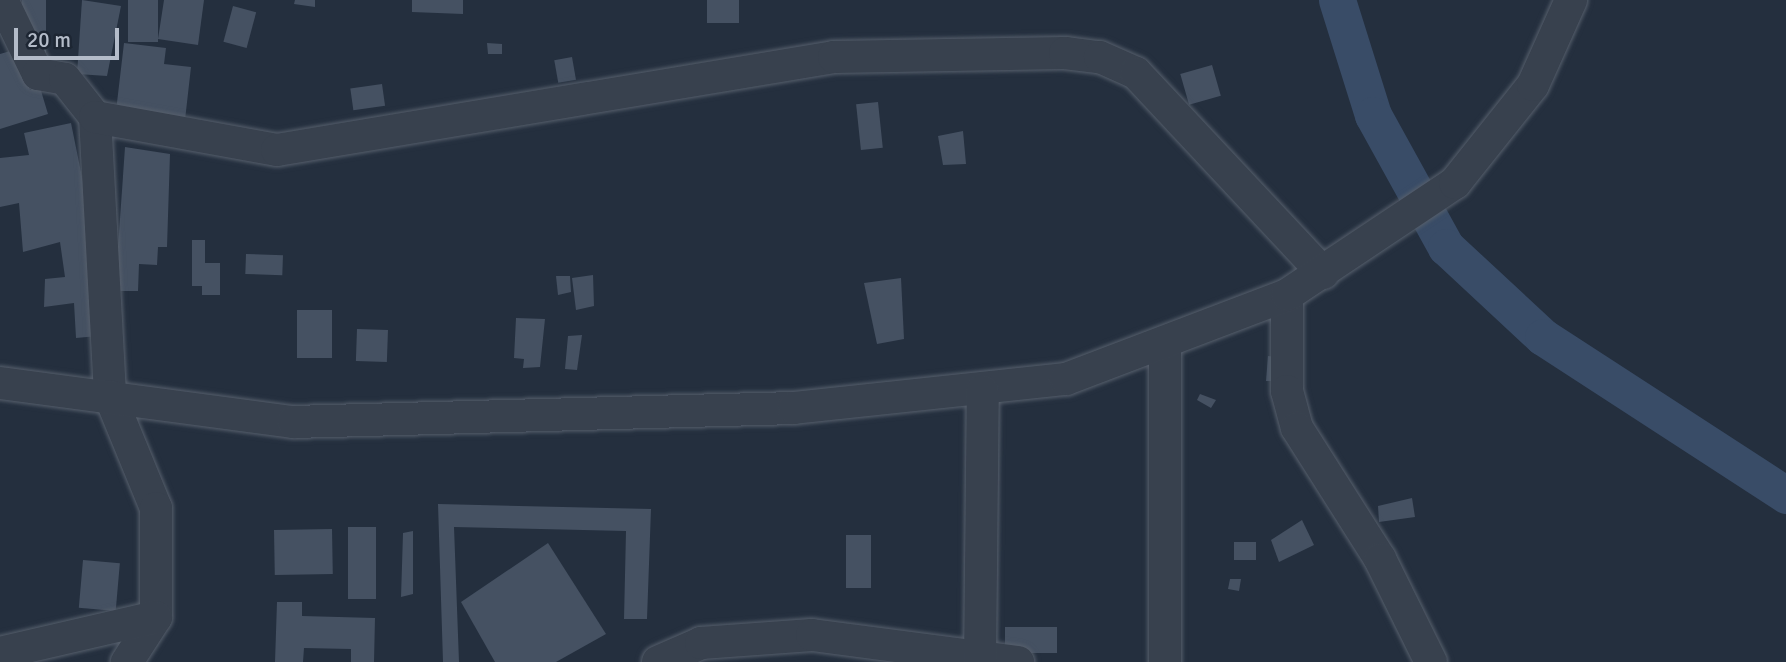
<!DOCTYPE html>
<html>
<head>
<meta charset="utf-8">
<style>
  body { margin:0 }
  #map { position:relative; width:1786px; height:662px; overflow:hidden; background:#242f3e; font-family:Signika,sans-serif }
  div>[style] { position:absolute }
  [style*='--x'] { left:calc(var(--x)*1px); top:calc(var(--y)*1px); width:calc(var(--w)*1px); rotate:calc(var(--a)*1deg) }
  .canal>* { height:37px; margin:-18.5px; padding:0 18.5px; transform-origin:18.5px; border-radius:18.5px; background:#394c67 }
  .building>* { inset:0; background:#455162; transform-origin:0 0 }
  .roads { filter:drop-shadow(0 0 2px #565f6c) drop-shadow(0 0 2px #565f6c) }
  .street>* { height:32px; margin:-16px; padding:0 16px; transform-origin:16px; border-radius:16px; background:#38414e }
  span { translate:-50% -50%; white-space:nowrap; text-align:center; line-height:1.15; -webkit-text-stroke:6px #1d2633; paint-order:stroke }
  .scale { position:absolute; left:14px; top:28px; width:105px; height:32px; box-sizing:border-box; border:4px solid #b4bcc9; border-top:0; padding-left:9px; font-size:21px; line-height:24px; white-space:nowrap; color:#b4bcc9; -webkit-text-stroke:5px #1d2633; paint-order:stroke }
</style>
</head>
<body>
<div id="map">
  <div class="canal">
    <div style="--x:1337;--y:0;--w:121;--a:72.6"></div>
    <div style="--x:1373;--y:115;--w:151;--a:61.1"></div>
    <div style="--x:1446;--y:247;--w:132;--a:42.9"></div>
    <div style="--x:1543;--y:337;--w:290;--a:33"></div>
  </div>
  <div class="building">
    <div style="left:22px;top:0;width:24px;height:72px"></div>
    <div style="clip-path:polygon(82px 0,121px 6px,107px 76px,77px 74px)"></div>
    <div style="left:128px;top:0;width:30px;height:42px"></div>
    <div style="clip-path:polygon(164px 0,204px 0,198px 45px,158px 39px)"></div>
    <div style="clip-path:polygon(295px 0,315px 0,315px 7px,294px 4px)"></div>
    <div style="clip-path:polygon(412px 0,463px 0,463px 14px,412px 12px)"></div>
    <div style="left:707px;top:0;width:32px;height:23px"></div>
    <div style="left:233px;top:6px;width:24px;height:37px;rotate:15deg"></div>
    <div style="clip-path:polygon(124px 43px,166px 48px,164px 64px,191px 67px,185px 120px,116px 111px)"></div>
    <div style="clip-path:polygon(487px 43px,502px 44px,502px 54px,488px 54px)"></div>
    <div style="clip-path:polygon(17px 49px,30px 90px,39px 84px,48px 114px,0 129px,0 54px)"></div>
    <div style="left:572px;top:57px;width:23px;height:18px;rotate:80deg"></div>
    <div style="left:1212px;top:65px;width:32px;height:33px;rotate:74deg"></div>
    <div style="left:382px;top:84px;width:22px;height:32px;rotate:82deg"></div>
    <div style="left:878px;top:102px;width:46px;height:22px;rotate:84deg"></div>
    <div style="clip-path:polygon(71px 123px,94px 236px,98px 336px,76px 338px,74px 303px,44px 307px,45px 279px,65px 277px,60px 242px,23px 252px,19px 203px,0 207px,0 158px,29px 155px,24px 133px)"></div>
    <div style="clip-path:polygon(963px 131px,966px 164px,943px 165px,938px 136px)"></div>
    <div style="clip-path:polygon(125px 147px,170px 154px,167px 247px,158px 247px,157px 265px,139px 264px,138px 291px,115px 291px)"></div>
    <div style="clip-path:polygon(192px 240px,205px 240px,205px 263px,220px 263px,220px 295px,202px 295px,202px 286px,192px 286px)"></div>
    <div style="left:246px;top:254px;width:37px;height:20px;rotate:2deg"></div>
    <div style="clip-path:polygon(593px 275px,594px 306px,576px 310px,572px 278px)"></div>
    <div style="clip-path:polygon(556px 276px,570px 276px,571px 292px,558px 295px)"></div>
    <div style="clip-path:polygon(901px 278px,904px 339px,877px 344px,864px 283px)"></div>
    <div style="left:297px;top:310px;width:35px;height:48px"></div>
    <div style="clip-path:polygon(516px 318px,545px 319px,540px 367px,523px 368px,524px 359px,514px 358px)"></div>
    <div style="left:357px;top:329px;width:31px;height:32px;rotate:2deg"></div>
    <div style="clip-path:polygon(582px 335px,577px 370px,565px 369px,568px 336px)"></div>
    <div style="clip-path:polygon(1268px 356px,1276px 357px,1273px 381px,1266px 381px)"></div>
    <div style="clip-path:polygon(1200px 394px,1216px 400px,1211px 408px,1197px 400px)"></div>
    <div style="clip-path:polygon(1412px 498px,1415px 517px,1379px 522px,1378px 506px)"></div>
    <div style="clip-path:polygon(438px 504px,651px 509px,647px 619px,624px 619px,626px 531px,454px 527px,459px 662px,443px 662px)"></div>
    <div style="clip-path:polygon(1302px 520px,1314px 545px,1279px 562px,1271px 540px)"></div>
    <div style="left:348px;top:527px;width:28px;height:72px"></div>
    <div style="left:332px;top:529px;width:45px;height:58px;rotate:89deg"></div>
    <div style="clip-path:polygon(413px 531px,413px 594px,401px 597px,403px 533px)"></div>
    <div style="left:846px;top:535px;width:25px;height:53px"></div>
    <div style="left:1256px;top:542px;width:18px;height:22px;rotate:90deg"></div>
    <div style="clip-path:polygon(548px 543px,606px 634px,556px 662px,495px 662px,461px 602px)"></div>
    <div style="left:83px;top:560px;width:37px;height:48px;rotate:5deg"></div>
    <div style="clip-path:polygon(1230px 579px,1241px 579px,1239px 591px,1228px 589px)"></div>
    <div style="clip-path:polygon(277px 602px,302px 602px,302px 616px,375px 618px,374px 662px,351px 662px,351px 649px,304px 648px,303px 662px,275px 662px)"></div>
    <div style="left:1005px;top:627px;width:52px;height:26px"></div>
  </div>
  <div class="roads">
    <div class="street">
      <div style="--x:2;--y:0;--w:82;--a:64.1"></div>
      <div style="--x:38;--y:74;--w:27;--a:10"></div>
      <div style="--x:65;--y:79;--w:48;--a:51.7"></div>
      <div style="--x:95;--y:117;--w:279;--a:86.9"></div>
      <div style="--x:110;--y:396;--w:121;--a:67.7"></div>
      <div style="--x:156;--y:508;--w:109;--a:90"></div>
      <div style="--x:156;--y:617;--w:54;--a:122.8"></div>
      <div style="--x:95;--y:117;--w:185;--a:10.3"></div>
      <div style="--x:277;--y:150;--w:565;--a:-9.48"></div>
      <div style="--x:834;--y:57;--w:231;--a:-1"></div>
      <div style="--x:1065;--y:53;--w:35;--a:7"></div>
      <div style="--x:1100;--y:57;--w:39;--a:24"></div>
      <div style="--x:1136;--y:73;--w:274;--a:46.9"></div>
      <div style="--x:1287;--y:295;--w:96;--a:90"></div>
      <div style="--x:1287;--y:391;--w:38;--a:75"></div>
      <div style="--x:1297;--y:428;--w:155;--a:57.6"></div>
      <div style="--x:1380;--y:559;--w:115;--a:63.7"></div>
      <div style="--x:1165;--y:346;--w:316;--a:90"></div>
      <div style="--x:0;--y:383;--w:296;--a:7.6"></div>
      <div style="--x:293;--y:422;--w:501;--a:-1.6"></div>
      <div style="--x:794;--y:408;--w:274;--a:-6.1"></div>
      <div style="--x:1066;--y:379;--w:236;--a:-20.8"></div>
      <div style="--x:1287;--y:295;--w:202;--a:-33.7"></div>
      <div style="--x:1455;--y:183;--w:125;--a:-51.5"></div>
      <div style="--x:1533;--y:85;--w:93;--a:-65.9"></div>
      <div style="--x:0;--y:653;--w:160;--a:-13"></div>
      <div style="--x:658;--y:662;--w:47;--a:-23.8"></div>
      <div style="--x:701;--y:643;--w:111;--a:-4.1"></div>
      <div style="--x:812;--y:635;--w:208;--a:7.5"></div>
      <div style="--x:980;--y:662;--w:271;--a:-89.4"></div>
    </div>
  </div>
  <div class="scale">20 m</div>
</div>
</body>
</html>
